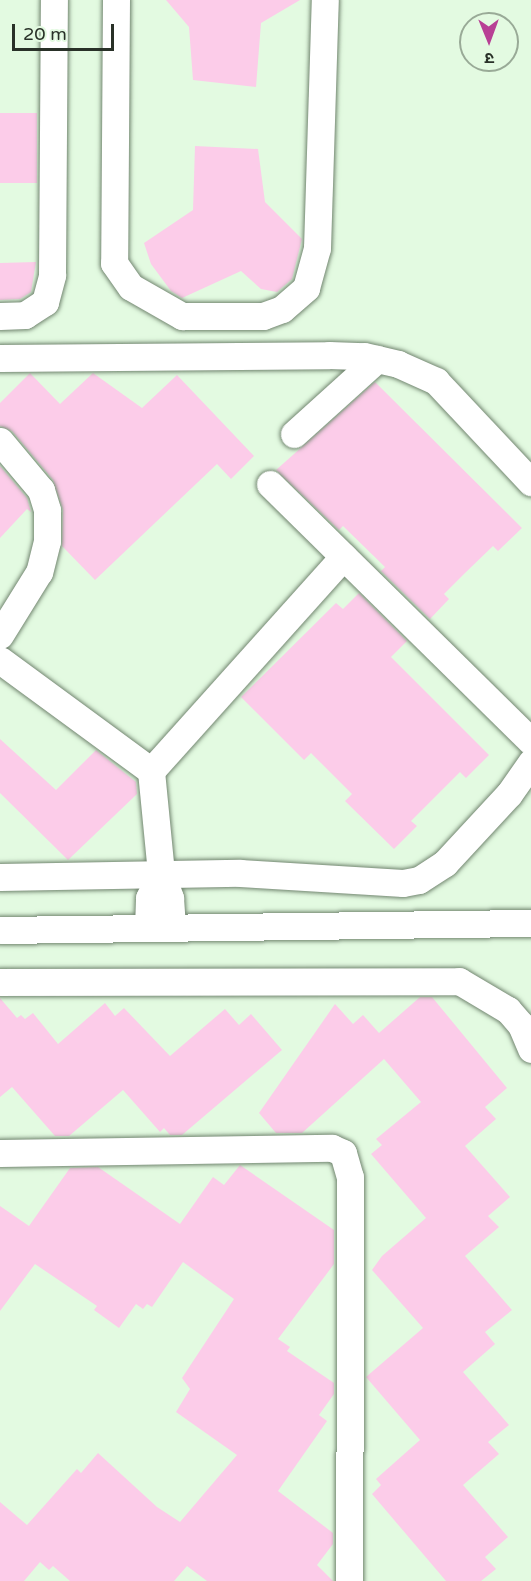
<!DOCTYPE html>
<html>
<head>
<meta charset="utf-8">
<style>
  body { margin:0 }
  #map { position:relative; width:531px; height:1581px; overflow:hidden; background:#e3fae1; font-family:"Varela Round","Noto Sans Devanagari",sans-serif }
  div>[style] { position:absolute }
  [style*='--x'] { left:calc(var(--x)*1px); top:calc(var(--y)*1px); width:calc(var(--w)*1px); rotate:calc(var(--a)*1deg) }
  .building>* { inset:0; background:#fccce9; transform-origin:0 0 }
  .roads { filter:drop-shadow(0 0 2px #728670) drop-shadow(0 0 2px #728670) }
  .street>* { height:27px; margin:-13.5px; padding:0 13.5px; transform-origin:13.5px; border-radius:13.5px; background:#fff }
  span { translate:-50% -50%; white-space:nowrap; text-align:center; line-height:1.15; -webkit-text-stroke:5px #e3fae1; paint-order:stroke }
  .north { position:absolute; left:459px; top:12px; width:60px; height:60px; box-sizing:border-box; background:#e3fae1; border:2px solid #99aa97; border-radius:50%; rotate:179deg; font-size:16px; font-weight:700; line-height:24px; text-align:center; color:#293128 }
  .north::after { content:''; display:block; margin:auto; width:21px; height:27px; background:#b84095; clip-path:polygon(50% 0,100% 100%,50% 72%,0 100%) }
  .scale { position:absolute; left:12px; top:24px; width:102px; height:27px; box-sizing:border-box; border:3px solid #293128; border-top:0; padding-left:8px; font-size:18px; line-height:21px; white-space:nowrap; color:#293128; -webkit-text-stroke:4px #e3fae1; paint-order:stroke }
</style>
</head>
<body>
<div id="map">
  <div class="building">
    <div style="clip-path:polygon(166px 0,300px 0,261px 23px,256px 87px,193px 80px,189px 27px)"></div>
    <div style="left:37px;top:113px;width:70px;height:37px;rotate:90deg"></div>
    <div style="clip-path:polygon(195px 146px,258px 149px,265px 202px,302px 239px,292px 279px,277px 292px,261px 289px,241px 271px,182px 298px,171px 291px,151px 264px,144px 243px,193px 210px)"></div>
    <div style="clip-path:polygon(36px 262px,31px 292px,20px 299px,0 300px,0 263px)"></div>
    <div style="clip-path:polygon(30px 373px,60px 404px,93px 373px,142px 408px,177px 375px,254px 456px,231px 479px,217px 464px,95px 580px,62px 546px,63px 510px,53px 480px,12px 431px,0 426px,0 403px)"></div>
    <div style="clip-path:polygon(375px 382px,522px 528px,498px 551px,493px 546px,465px 573px,444px 594px,449px 599px,430px 619px,381px 571px,385px 567px,343px 526px,339px 530px,276px 470px)"></div>
    <div style="clip-path:polygon(0 466px,27px 498px,31px 512px,27px 509px,0 538px)"></div>
    <div style="clip-path:polygon(359px 593px,407px 641px,391px 657px,489px 755px,466px 778px,460px 772px,411px 821px,417px 826px,394px 849px,345px 801px,352px 794px,311px 753px,304px 760px,241px 697px,336px 603px,343px 609px)"></div>
    <div style="clip-path:polygon(0 739px,56px 790px,96px 750px,136px 782px,137px 794px,68px 860px,0 793px)"></div>
    <div style="clip-path:polygon(420px 997px,432px 997px,507px 1088px,485px 1107px,496px 1119px,465px 1146px,510px 1197px,488px 1216px,499px 1227px,465px 1256px,512px 1310px,485px 1332px,495px 1344px,463px 1372px,509px 1425px,488px 1442px,499px 1454px,463px 1485px,508px 1537px,485px 1557px,496px 1569px,481px 1581px,446px 1581px,372px 1494px,381px 1485px,376px 1479px,420px 1440px,366px 1377px,423px 1328px,372px 1270px,382px 1256px,426px 1218px,371px 1154px,382px 1145px,376px 1139px,421px 1102px,384px 1059px,302px 1133px,276px 1133px,259px 1113px,335px 1004px,353px 1024px,363px 1015px,379px 1033px)"></div>
    <div style="clip-path:polygon(0 998px,17px 1018px,21px 1015px,25px 1019px,33px 1013px,58px 1044px,105px 1003px,115px 1016px,124px 1008px,170px 1056px,225px 1009px,239px 1025px,251px 1014px,282px 1050px,182px 1135px,170px 1135px,164px 1128px,160px 1132px,123px 1090px,69px 1136px,55px 1136px,12px 1087px,0 1097px)"></div>
    <div style="clip-path:polygon(240px 1165px,334px 1230px,334px 1264px,278px 1339px,290px 1347px,287px 1351px,334px 1383px,334px 1394px,319px 1415px,327px 1421px,278px 1491px,333px 1533px,333px 1544px,317px 1565px,333px 1581px,207px 1581px,187px 1566px,174px 1581px,70px 1581px,53px 1566px,49px 1570px,40px 1562px,24px 1581px,0 1581px,0 1502px,27px 1525px,77px 1469px,81px 1473px,98px 1453px,157px 1507px,180px 1522px,237px 1455px,176px 1412px,190px 1389px,182px 1378px,234px 1299px,183px 1262px,152px 1307px,147px 1304px,143px 1309px,136px 1304px,119px 1328px,94px 1310px,97px 1306px,35px 1264px,0 1311px,0 1206px,29px 1226px,70px 1168px,98px 1167px,180px 1224px,213px 1177px,224px 1185px)"></div>
  </div>
  <div class="roads">
    <div class="street">
      <div style="--x:116;--y:0;--w:263;--a:90.4"></div>
      <div style="--x:114;--y:263;--w:29;--a:55"></div>
      <div style="--x:131;--y:287;--w:59;--a:29.6"></div>
      <div style="--x:182;--y:316;--w:81;--a:0"></div>
      <div style="--x:263;--y:316;--w:20;--a:-20"></div>
      <div style="--x:282;--y:309;--w:32;--a:-41"></div>
      <div style="--x:306;--y:288;--w:41;--a:-74.6"></div>
      <div style="--x:317;--y:248;--w:248;--a:-88.2"></div>
      <div style="--x:0;--y:316;--w:25;--a:-2"></div>
      <div style="--x:25;--y:315;--w:24;--a:-33"></div>
      <div style="--x:45;--y:302;--w:28;--a:-75"></div>
      <div style="--x:52;--y:275;--w:275;--a:-89.6"></div>
      <div style="--x:0;--y:358;--w:329;--a:-0.5"></div>
      <div style="--x:329;--y:355;--w:35;--a:2"></div>
      <div style="--x:364;--y:356;--w:35;--a:13"></div>
      <div style="--x:398;--y:364;--w:42;--a:24.1"></div>
      <div style="--x:436;--y:381;--w:139;--a:46.8"></div>
      <div style="--x:294;--y:434;--w:112;--a:-42.1"></div>
      <div style="--x:0;--y:441;--w:64;--a:50.1"></div>
      <div style="--x:41;--y:490;--w:21;--a:73"></div>
      <div style="--x:47;--y:510;--w:31;--a:90"></div>
      <div style="--x:47;--y:541;--w:32;--a:104"></div>
      <div style="--x:39;--y:572;--w:74;--a:121.8"></div>
      <div style="--x:270;--y:484;--w:366;--a:44.6"></div>
      <div style="--x:0;--y:660;--w:187;--a:36.3"></div>
      <div style="--x:151;--y:771;--w:102;--a:84.4"></div>
      <div style="--x:161;--y:873;--w:27;--a:70"></div>
      <div style="--x:170;--y:898;--w:30;--a:86"></div>
      <div style="--x:151;--y:771;--w:288;--a:-48.1"></div>
      <div style="--x:0;--y:877;--w:240;--a:-1"></div>
      <div style="--x:240;--y:873;--w:163;--a:3.5"></div>
      <div style="--x:403;--y:883;--w:16;--a:-11"></div>
      <div style="--x:419;--y:880;--w:31;--a:-33"></div>
      <div style="--x:445;--y:863;--w:94;--a:-47.2"></div>
      <div style="--x:509;--y:794;--w:39;--a:-55"></div>
      <div style="--x:148;--y:928;--w:30;--a:-88"></div>
      <div style="--x:149;--y:898;--w:28;--a:-64"></div>
      <div style="--x:0;--y:930;--w:531;--a:-0.76"></div>
      <div style="--x:0;--y:982;--w:459;--a:-0.1"></div>
      <div style="--x:459;--y:981;--w:57;--a:30.6"></div>
      <div style="--x:508;--y:1010;--w:20;--a:49"></div>
      <div style="--x:521;--y:1025;--w:26;--a:67"></div>
      <div style="--x:0;--y:1153;--w:332;--a:-0.9"></div>
      <div style="--x:332;--y:1148;--w:12;--a:24"></div>
      <div style="--x:343;--y:1153;--w:25;--a:74"></div>
      <div style="--x:350;--y:1177;--w:404;--a:90.1"></div>
    </div>
  </div>
  <div class="north">उ</div>
  <div class="scale">20 m</div>
</div>
</body>
</html>
